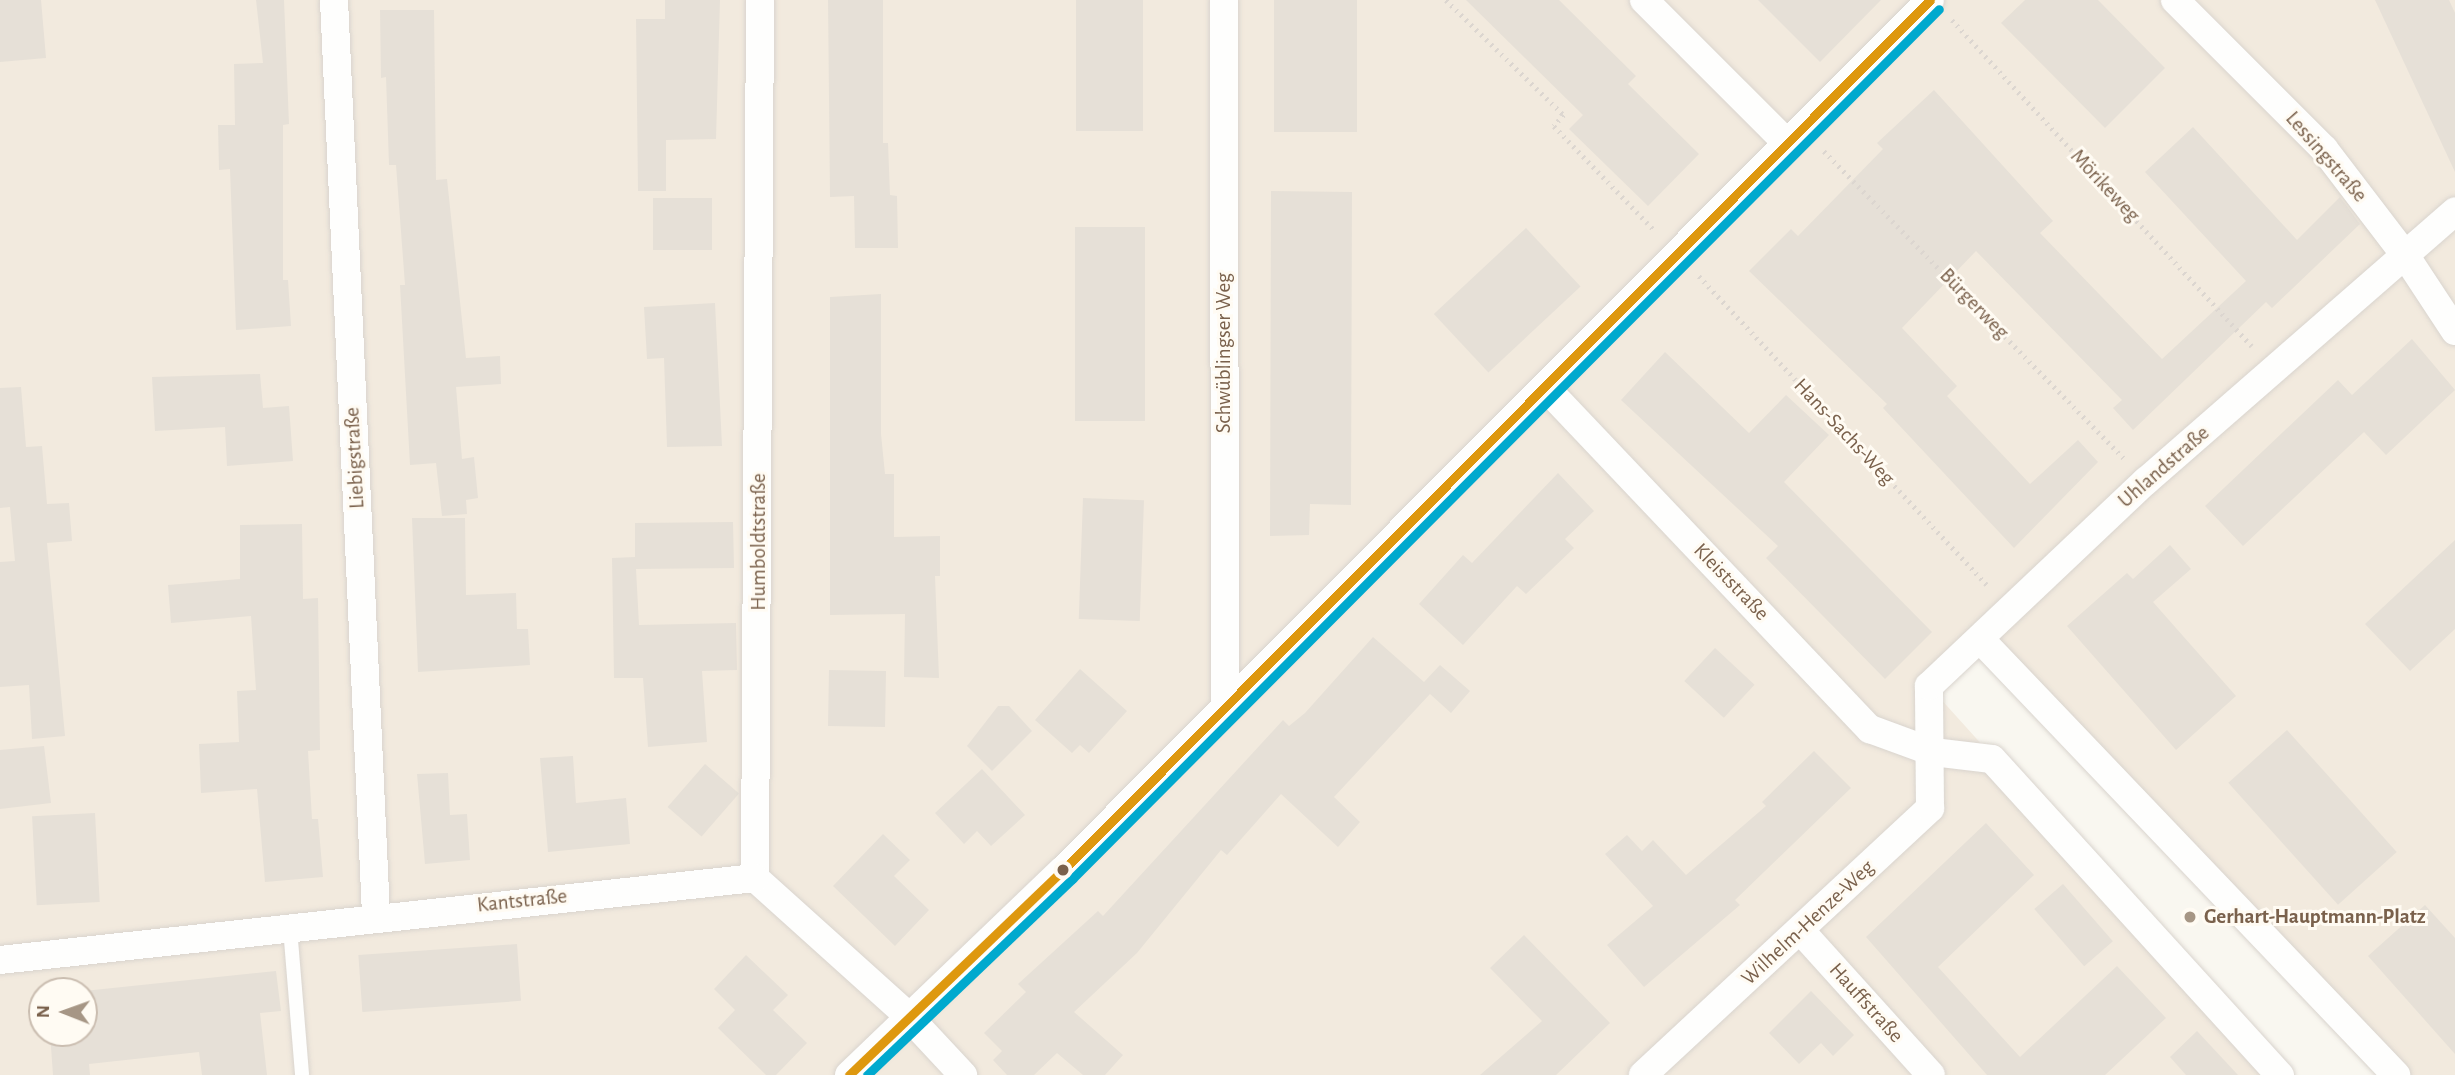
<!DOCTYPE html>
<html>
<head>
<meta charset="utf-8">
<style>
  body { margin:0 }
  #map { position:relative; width:2455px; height:1075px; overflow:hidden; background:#f9f7f0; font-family:"Alegreya Sans",sans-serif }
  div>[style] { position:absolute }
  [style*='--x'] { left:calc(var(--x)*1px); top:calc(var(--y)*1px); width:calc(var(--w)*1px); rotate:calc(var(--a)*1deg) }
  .residential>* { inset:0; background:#f2eade }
  .building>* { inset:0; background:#e6e0d7; transform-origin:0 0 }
  .path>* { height:4.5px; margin-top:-2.25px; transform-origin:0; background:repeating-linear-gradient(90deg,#dcd6d0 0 2px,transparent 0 7px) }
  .roads { filter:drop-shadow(0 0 2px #d9d4ce) drop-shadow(0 0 2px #d9d4ce) }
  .service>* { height:14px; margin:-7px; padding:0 7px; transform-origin:7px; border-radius:7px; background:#fefefd }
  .minor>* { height:28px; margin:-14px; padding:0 14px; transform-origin:14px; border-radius:14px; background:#fefefd }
  .bus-1>* { height:9px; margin:-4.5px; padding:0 4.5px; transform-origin:4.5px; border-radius:4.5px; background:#de980f }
  .bus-2>* { height:9px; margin:-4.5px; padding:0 4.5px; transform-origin:4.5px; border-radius:4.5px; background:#00a9ce }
  .dots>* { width:19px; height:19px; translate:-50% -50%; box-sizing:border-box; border:4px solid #fffbf3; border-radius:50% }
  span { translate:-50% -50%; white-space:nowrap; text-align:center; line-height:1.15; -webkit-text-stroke:6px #fffbf3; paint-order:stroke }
  .street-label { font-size:21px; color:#7a614c }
  .poi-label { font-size:21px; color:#7a614c; font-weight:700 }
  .left { translate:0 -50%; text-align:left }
  .north { position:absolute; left:28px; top:977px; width:70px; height:70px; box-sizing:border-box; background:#fffbf3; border:2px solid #cabdb0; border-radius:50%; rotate:271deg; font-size:19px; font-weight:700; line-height:28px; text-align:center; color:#7a614c }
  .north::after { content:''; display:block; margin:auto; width:24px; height:32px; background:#a69685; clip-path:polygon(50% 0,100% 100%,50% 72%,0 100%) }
</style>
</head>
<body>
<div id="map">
  <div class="residential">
    <div style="clip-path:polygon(evenodd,0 0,2455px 0,2455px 1075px,2396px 1075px,1980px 639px,1929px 686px,2280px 1075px,0 1075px,0 0,42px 991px,84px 991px,84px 1033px,42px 1033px,42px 991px)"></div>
  </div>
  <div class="building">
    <div style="clip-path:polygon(0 0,41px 0,46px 58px,0 62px)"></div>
    <div style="clip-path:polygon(256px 0,284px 0,289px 124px,283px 125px,283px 280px,288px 280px,291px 326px,236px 330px,230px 169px,219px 170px,218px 125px,235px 125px,234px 64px,263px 63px)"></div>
    <div style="clip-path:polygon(665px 0,720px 0,716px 139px,666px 140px,666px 191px,638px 191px,636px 19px,665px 19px)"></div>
    <div style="clip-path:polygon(828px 0,883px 0,883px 143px,888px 143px,890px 195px,897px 196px,898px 248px,855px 248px,854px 196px,830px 197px)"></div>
    <div style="left:1076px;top:0;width:67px;height:131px"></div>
    <div style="left:1274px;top:0;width:83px;height:132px"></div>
    <div style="clip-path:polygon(1466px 0,1559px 0,1636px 76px,1628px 84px,1699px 154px,1648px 206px,1569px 129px,1583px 115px)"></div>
    <div style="clip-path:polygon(1758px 0,1881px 0,1820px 62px)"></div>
    <div style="clip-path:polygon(2025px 0,2098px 0,2165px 68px,2105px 128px,2001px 23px)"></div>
    <div style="clip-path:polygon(2375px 0,2449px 0,2455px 13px,2455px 172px)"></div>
    <div style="clip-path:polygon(380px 10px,434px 10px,436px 180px,447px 179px,466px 358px,500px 356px,501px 384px,456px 387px,462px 459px,474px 457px,478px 498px,466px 500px,467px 514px,442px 516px,436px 463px,410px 465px,400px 285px,405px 285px,396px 165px,389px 165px,386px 77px,381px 78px)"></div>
    <div style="clip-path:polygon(1934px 90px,2053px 221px,2040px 233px,2162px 359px,2246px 281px,2145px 172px,2193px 127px,2297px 240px,2340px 197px,2360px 224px,2272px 308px,2266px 302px,2133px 430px,2113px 408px,2122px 400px,1976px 251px,1902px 328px,1957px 386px,1947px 396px,2030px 484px,2078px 440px,2098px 462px,2014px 548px,1883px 408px,1887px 404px,1749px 271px,1791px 229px,1798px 236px,1883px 149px,1877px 143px)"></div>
    <div style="clip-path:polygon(1271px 191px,1352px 192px,1351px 505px,1310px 504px,1309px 535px,1270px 536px)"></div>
    <div style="left:712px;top:198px;width:52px;height:59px;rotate:90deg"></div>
    <div style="left:1075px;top:227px;width:70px;height:194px"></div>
    <div style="left:1526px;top:228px;width:80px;height:126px;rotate:47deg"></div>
    <div style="clip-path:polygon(881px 294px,881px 434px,885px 474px,894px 474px,894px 537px,940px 536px,940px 576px,935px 576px,939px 678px,904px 677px,905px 614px,830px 615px,830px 297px)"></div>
    <div style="clip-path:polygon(715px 303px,722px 446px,667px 447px,664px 358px,647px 359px,644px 307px)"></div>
    <div style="clip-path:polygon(2412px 339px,2455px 390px,2386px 455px,2364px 432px,2243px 546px,2205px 506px,2338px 380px,2352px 395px)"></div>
    <div style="clip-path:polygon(1665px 352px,1749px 433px,1786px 395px,1829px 435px,1784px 482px,1932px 632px,1885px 679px,1766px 558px,1778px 546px,1621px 400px)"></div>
    <div style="clip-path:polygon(260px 374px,263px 408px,289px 406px,293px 461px,227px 466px,225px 427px,155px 431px,152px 377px)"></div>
    <div style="clip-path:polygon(21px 387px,26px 447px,42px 446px,47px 504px,69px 503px,72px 541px,47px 543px,65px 736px,32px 739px,29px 685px,0 687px,0 562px,15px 561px,10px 507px,0 508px,0 388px)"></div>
    <div style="clip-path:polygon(1558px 473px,1594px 511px,1565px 539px,1574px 548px,1526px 594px,1517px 586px,1463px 645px,1419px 604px,1463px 555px,1472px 563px)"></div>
    <div style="left:1083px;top:498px;width:61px;height:121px;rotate:2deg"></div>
    <div style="clip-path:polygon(412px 518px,465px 518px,466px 595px,516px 593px,517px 629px,528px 629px,530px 665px,418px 672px)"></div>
    <div style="clip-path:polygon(733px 522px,734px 568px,636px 569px,639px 625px,736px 623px,737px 670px,702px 671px,707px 742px,648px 747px,643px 678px,614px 678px,612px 558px,635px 557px,635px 523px)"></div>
    <div style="clip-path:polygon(302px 524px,303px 599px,318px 598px,320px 750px,308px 751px,312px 819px,318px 819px,323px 877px,265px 882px,257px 789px,201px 793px,199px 744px,239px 742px,237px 691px,256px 690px,251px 616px,171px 623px,168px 585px,240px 579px,240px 525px)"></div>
    <div style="clip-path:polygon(2455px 540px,2455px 629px,2410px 671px,2365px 624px)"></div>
    <div style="clip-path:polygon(2170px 545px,2191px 569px,2153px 602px,2236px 696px,2176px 750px,2067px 626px,2127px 573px,2133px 579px)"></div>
    <div style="clip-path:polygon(1373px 637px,1424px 682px,1440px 665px,1470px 691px,1451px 713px,1430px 694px,1334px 797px,1360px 822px,1338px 847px,1281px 794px,1227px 855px,1221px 850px,1137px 953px,1074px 1012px,1123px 1055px,1105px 1075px,1083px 1075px,1057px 1053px,1034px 1075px,1007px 1075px,993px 1060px,1002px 1051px,984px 1033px,1026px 992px,1018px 984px,1098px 911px,1103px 916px,1283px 720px,1289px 726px,1305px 713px)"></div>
    <div style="left:1715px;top:648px;width:54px;height:45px;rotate:43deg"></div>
    <div style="clip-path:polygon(1080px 669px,1127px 711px,1089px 753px,1080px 745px,1072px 753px,1035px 720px)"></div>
    <div style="left:829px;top:670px;width:57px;height:56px;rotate:1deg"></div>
    <div style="clip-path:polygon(998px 706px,1009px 706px,1032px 731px,992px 771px,967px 746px)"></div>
    <div style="left:2287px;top:730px;width:164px;height:79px;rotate:48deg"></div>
    <div style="clip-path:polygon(44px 746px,51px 803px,0 809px,0 750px)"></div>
    <div style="clip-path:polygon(1814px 751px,1851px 788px,1735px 900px,1740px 905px,1644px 987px,1607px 945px,1653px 906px,1605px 854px,1627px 835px,1642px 851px,1653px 840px,1686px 875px,1766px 806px,1762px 802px)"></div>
    <div style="clip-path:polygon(573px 756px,576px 803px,626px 798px,630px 844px,548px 852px,540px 758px)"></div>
    <div style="left:705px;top:764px;width:45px;height:57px;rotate:41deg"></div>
    <div style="clip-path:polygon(982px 769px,1025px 815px,991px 846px,977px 831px,964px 844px,935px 813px)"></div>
    <div style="clip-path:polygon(448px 773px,450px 815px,467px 814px,470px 860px,425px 864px,417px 774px)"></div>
    <div style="left:95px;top:813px;width:89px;height:63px;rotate:87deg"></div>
    <div style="clip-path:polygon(1986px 823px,2034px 875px,1938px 967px,2020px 1057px,2117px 966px,2166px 1018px,2105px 1075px,1987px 1075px,1866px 937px)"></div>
    <div style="clip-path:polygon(883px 834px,910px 860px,894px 876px,929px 910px,895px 946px,833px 886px)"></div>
    <div style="left:2063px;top:884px;width:76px;height:38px;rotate:49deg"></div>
    <div style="clip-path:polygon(2425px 905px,2455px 938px,2455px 1054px,2368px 956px)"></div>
    <div style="clip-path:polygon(1524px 935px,1610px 1023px,1556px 1075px,1480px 1075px,1542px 1021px,1490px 968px)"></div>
    <div style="left:517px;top:944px;width:57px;height:159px;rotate:86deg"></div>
    <div style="clip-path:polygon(746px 955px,788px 995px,773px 1010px,807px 1043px,776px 1075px,766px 1075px,718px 1028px,735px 1010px,714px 989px)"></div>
    <div style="clip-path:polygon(276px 971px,281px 1011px,260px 1013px,267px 1075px,202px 1075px,199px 1052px,89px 1064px,90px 1075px,53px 1075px,50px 1033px,84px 1033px,84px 991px)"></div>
    <div style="clip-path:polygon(1811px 991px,1854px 1035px,1833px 1056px,1821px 1043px,1799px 1064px,1769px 1033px)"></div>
    <div style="clip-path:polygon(2197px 1031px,2238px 1075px,2186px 1075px,2170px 1057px)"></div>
  </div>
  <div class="path">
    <div style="--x:1446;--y:0;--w:165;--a:44.3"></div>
    <div style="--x:1564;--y:115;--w:15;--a:132"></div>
    <div style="--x:1554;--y:126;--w:147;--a:46.1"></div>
    <div style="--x:1952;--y:20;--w:443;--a:47.4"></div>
    <div style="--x:1824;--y:151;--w:432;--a:45.7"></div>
    <div style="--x:1699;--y:276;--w:425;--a:47"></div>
  </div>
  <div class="roads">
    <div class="service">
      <div style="--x:290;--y:928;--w:147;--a:85.3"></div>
    </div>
    <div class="minor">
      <div style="--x:334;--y:0;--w:917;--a:87.37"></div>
      <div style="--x:760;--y:0;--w:878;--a:90.33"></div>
      <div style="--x:755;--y:878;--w:206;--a:42"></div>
      <div style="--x:908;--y:1016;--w:81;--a:47"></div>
      <div style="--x:1224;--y:0;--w:705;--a:89.92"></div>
      <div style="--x:1644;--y:0;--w:202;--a:45"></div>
      <div style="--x:2175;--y:0;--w:211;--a:45"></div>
      <div style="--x:2324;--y:149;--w:133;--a:52.6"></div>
      <div style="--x:2405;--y:255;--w:91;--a:56.7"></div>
      <div style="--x:1545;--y:387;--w:472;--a:46.5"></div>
      <div style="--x:1870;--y:729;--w:67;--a:20.1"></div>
      <div style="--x:1933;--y:752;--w:59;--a:6.8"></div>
      <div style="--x:1992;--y:759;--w:428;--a:47.7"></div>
      <div style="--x:1980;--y:639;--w:603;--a:46.34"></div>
      <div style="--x:1800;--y:930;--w:195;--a:47.9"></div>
      <div style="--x:0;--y:960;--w:759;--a:-6.2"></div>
      <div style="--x:849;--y:1075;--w:296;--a:-43.8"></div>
      <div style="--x:1063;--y:870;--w:1228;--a:-45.1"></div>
      <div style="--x:1643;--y:1075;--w:392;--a:-42.9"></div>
      <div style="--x:1930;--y:808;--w:122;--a:-90.5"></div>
      <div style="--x:1929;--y:686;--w:299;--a:-43.4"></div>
      <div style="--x:2146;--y:481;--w:410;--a:-41.1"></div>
    </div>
  </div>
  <div class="bus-1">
    <div style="--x:849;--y:1075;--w:296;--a:-43.8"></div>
    <div style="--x:1063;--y:870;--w:1228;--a:-45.1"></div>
  </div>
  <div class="bus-2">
    <div style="--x:867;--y:1075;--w:284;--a:-43.7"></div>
    <div style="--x:1072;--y:879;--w:1228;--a:-45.1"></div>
  </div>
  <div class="dots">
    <div style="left:1063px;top:870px;background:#7a614c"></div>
    <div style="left:2190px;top:917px;background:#a69685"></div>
  </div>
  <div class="street-label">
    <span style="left:2326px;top:157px;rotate:49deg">Lessingstraße</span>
    <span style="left:2105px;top:186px;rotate:47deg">Mörikeweg</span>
    <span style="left:1974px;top:304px;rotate:46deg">Bürgerweg</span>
    <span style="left:1224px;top:353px;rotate:-90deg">Schwüblingser Weg</span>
    <span style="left:1844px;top:432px;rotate:47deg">Hans-Sachs-Weg</span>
    <span style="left:355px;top:458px;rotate:-93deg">Liebigstraße</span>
    <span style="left:2164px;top:467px;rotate:-41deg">Uhlandstraße</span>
    <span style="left:759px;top:542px;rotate:-90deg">Humboldtstraße</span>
    <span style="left:1731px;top:582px;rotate:46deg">Kleiststraße</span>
    <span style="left:522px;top:901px;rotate:-6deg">Kantstraße</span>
    <span style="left:1808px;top:923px;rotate:-43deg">Wilhelm-Henze-Weg</span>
    <span style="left:1866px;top:1003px;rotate:48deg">Hauffstraße</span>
  </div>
  <div class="poi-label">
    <span class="left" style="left:2204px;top:917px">Gerhart-Hauptmann-Platz</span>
  </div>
  <div class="north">N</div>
</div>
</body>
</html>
